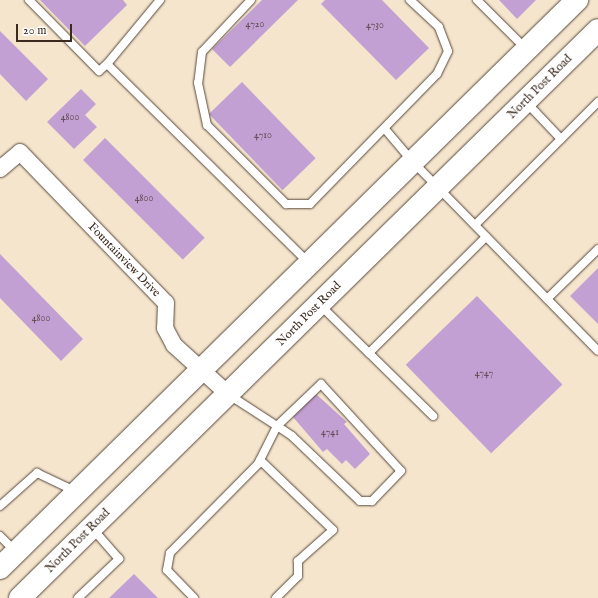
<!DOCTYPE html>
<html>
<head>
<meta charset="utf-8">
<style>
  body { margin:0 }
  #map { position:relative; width:598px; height:598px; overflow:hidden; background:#f5e5cd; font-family:"IM FELL English",serif }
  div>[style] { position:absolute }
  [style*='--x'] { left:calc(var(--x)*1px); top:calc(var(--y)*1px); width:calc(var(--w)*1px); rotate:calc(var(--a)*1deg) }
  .building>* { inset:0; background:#c2a0d3; transform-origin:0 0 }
  .roads { filter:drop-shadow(0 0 1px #574638) drop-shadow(0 0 1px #574638) }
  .service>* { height:8px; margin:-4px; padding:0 4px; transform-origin:4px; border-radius:4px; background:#fff }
  .minor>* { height:16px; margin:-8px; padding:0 8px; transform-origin:8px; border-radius:8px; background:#fff }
  .primary>* { height:22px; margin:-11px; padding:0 11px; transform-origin:11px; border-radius:11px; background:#fff }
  span { translate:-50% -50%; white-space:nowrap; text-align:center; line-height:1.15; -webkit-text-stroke:3.5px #fff; paint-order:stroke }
  .number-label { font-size:10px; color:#5d484b }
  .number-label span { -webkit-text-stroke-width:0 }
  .street-label { font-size:12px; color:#3b2a1e }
  .scale { position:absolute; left:16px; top:24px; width:56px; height:18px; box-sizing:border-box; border:2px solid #3b2a1e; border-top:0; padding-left:5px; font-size:12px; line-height:14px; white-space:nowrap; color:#3b2a1e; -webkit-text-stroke:3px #fff; paint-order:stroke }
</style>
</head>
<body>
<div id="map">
  <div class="building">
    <div style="clip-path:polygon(40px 0,123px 0,127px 5px,85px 46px)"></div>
    <div style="clip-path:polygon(262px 0,298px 0,230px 67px,212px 49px)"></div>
    <div style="clip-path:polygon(325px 0,382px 0,429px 48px,396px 80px,321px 4px)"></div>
    <div style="clip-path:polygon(499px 0,536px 0,517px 19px)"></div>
    <div style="clip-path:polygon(0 31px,48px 79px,26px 101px,0 74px)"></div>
    <div style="left:242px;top:82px;width:106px;height:46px;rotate:46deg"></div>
    <div style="clip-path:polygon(81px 89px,96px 104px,85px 115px,97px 127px,74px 149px,47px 122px)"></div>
    <div style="left:105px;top:138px;width:141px;height:31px;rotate:45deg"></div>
    <div style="clip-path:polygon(0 254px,83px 339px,61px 361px,0 298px)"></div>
    <div style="clip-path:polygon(598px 268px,598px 324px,570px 296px)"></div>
    <div style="left:477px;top:296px;width:123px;height:99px;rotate:46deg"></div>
    <div style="clip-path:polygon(316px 394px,347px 422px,344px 424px,370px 454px,355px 469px,346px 460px,342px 464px,327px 449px,323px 452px,293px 417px)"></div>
    <div style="clip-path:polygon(134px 574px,158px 598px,109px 598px)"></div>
  </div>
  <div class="roads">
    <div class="service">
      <div style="--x:29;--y:0;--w:100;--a:45.4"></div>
      <div style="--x:99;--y:71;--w:11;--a:-41"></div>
      <div style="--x:160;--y:0;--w:83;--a:129.6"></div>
      <div style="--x:107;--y:64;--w:284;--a:44.6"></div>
      <div style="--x:251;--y:0;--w:71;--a:133.3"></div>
      <div style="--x:202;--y:52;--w:31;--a:97"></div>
      <div style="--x:198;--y:83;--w:43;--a:77.9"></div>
      <div style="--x:207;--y:125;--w:112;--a:45"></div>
      <div style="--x:286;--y:204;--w:24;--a:0"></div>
      <div style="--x:310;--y:204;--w:182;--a:-45.7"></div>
      <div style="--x:437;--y:74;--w:25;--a:-64"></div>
      <div style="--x:448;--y:51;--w:26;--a:-111"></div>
      <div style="--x:439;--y:27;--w:40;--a:-137"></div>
      <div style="--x:477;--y:0;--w:69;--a:45"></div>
      <div style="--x:526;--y:102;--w:51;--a:46.6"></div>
      <div style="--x:385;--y:129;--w:43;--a:49.7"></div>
      <div style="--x:413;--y:162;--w:264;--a:45.6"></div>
      <div style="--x:475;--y:225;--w:174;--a:-45"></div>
      <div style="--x:547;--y:299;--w:71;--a:-44.4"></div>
      <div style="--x:320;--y:305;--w:69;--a:44.4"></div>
      <div style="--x:369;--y:353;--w:165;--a:-44.8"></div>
      <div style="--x:369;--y:353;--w:90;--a:44.5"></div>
      <div style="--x:260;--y:460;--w:101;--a:43.8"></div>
      <div style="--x:333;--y:530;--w:47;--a:138.5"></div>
      <div style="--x:298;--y:561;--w:15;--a:90"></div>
      <div style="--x:298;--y:576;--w:31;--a:135"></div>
      <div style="--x:0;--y:506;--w:50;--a:-41.7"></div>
      <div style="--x:37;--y:473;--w:44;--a:25.4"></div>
      <div style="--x:0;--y:536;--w:21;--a:45"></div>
      <div style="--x:78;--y:598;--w:57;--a:-43.6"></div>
      <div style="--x:119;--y:559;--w:41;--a:-131.1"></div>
      <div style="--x:194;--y:598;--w:39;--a:-134"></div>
      <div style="--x:167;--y:570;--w:17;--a:-80"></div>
      <div style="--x:170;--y:553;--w:125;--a:-45.3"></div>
      <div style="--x:258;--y:464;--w:42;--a:-63.4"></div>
      <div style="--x:277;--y:426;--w:61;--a:-43.7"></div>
      <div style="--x:321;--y:384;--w:118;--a:47.4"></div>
      <div style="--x:401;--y:471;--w:42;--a:134"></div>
      <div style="--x:372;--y:501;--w:12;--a:180"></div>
      <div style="--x:360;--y:501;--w:94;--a:-136.3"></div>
      <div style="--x:292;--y:436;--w:18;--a:-146"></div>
      <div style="--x:277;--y:426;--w:48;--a:-147"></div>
      <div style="--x:237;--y:400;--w:11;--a:-146"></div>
    </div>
    <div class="minor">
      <div style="--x:0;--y:169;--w:26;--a:-40"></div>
      <div style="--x:20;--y:152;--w:210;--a:46"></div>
      <div style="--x:166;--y:303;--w:25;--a:92"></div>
      <div style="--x:165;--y:328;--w:19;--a:62"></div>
      <div style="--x:174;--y:345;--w:72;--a:42.2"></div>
    </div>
    <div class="primary">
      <div style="--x:0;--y:568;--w:810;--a:-44.55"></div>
      <div style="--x:20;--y:598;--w:810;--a:-44.5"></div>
    </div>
  </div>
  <div class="number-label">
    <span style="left:255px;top:25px">4720</span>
    <span style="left:375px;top:26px">4730</span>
    <span style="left:70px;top:118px">4800</span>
    <span style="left:263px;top:136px">4710</span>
    <span style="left:144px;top:199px">4800</span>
    <span style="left:41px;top:319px">4800</span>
    <span style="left:484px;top:374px">4747</span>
    <span style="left:330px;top:433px">4741</span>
  </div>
  <div class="street-label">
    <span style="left:540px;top:87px;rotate:-45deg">North Post Road</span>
    <span style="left:124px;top:260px;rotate:46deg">Fountainview Drive</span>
    <span style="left:309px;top:314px;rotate:-45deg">North Post Road</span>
    <span style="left:78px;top:541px;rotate:-45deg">North Post Road</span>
  </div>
  <div class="scale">20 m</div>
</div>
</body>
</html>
